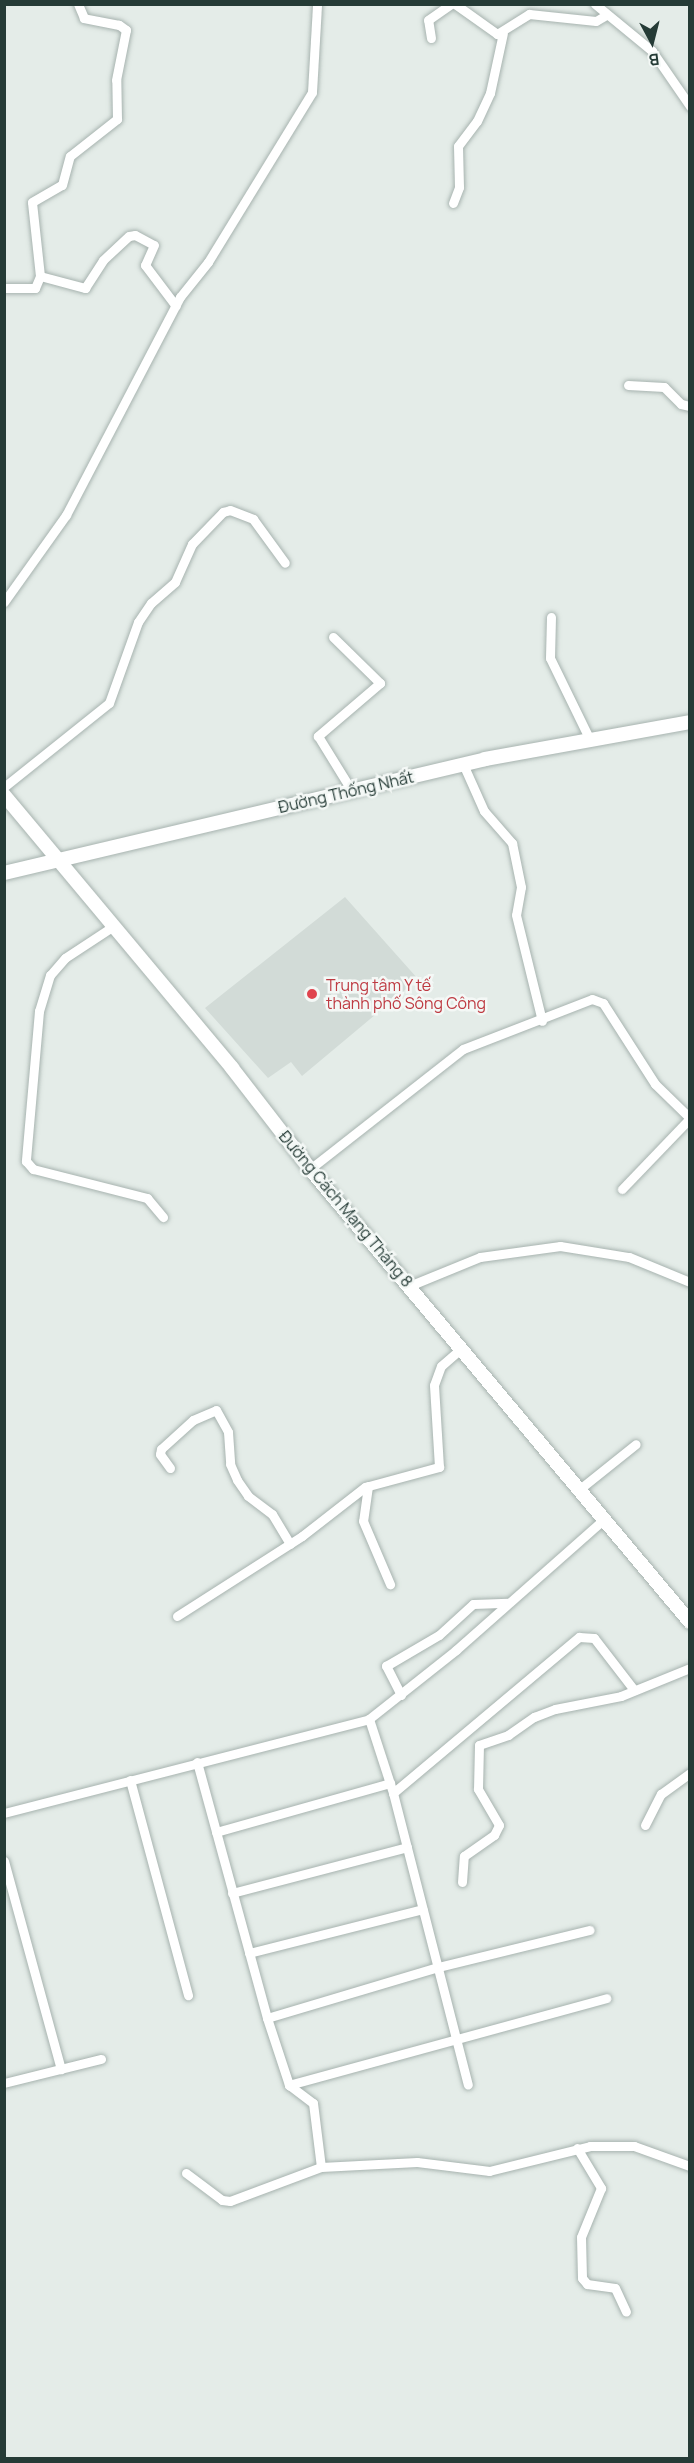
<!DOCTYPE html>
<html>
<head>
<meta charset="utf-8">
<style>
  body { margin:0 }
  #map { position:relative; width:694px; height:2463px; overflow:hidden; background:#e4ece8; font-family:Manrope,sans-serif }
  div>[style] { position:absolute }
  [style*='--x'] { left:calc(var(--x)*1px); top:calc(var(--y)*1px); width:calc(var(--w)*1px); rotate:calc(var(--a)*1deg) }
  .built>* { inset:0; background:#d2dbd7 }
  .roads { filter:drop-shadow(0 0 2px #a7b3af) drop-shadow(0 0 2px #a7b3af) }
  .street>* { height:9px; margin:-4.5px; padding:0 4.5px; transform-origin:4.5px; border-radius:4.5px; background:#fff }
  .secondary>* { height:14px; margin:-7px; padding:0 7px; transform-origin:7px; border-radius:7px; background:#fff }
  .dots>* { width:16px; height:16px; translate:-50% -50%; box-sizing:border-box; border:3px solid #f4f8f6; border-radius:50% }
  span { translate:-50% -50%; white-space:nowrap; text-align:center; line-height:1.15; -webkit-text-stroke:5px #f4f8f6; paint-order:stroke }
  .street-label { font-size:16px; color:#253b36 }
  .health-label { font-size:16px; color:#be3a42 }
  .left { translate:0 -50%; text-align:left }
  .frame { position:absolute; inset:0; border:6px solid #253b36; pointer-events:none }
  .north { position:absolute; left:622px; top:12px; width:60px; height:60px; -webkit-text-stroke:4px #f4f8f6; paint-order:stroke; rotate:173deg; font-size:16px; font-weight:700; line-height:24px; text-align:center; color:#253b36 }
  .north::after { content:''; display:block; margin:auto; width:21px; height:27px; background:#253b36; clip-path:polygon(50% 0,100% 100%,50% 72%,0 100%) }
</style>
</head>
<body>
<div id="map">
  <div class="built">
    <div style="clip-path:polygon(345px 897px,418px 979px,302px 1076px,291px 1062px,268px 1078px,205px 1008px)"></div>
  </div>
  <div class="roads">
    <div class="street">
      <div style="--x:455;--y:4;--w:52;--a:35.5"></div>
      <div style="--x:497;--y:34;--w:38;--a:-32"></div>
      <div style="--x:529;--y:14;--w:67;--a:6"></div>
      <div style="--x:596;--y:21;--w:12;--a:-31"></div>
      <div style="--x:595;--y:4;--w:74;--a:39.5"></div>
      <div style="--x:652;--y:51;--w:67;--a:55.4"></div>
      <div style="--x:431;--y:38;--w:18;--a:-99"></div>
      <div style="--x:428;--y:20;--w:28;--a:-35"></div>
      <div style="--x:453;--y:203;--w:17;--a:-69"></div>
      <div style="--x:459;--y:187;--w:41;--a:-91.4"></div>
      <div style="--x:458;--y:146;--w:31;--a:-53"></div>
      <div style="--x:477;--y:121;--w:31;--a:-65"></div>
      <div style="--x:490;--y:93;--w:61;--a:-77.8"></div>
      <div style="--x:40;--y:276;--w:47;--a:14.9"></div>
      <div style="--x:85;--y:288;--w:33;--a:-57"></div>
      <div style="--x:103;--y:260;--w:35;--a:-43"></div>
      <div style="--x:129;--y:236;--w:6;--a:-9"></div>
      <div style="--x:135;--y:235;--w:21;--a:28"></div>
      <div style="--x:154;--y:245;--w:22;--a:114"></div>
      <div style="--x:145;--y:265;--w:51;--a:52.9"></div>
      <div style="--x:4;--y:288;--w:31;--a:0"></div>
      <div style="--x:35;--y:288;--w:13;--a:-67"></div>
      <div style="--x:40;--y:276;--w:74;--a:-96.2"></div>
      <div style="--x:32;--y:202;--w:34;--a:-30"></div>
      <div style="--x:62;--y:185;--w:30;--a:-75"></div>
      <div style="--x:70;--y:156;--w:60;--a:-38.2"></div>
      <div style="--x:117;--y:119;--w:39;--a:-91"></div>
      <div style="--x:116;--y:80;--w:51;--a:-78.7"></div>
      <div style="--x:126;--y:30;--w:9;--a:-144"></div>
      <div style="--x:119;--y:25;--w:36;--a:-169"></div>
      <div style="--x:84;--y:18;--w:15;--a:-113"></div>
      <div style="--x:628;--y:385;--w:36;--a:3"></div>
      <div style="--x:664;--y:387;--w:24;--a:45"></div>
      <div style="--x:681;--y:404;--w:9;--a:13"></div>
      <div style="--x:4;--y:602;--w:107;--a:-54.5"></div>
      <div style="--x:66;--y:515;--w:246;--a:-62.4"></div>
      <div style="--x:180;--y:297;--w:45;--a:-51.3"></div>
      <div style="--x:208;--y:262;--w:199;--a:-58.5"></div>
      <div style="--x:312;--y:92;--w:88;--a:-86.7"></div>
      <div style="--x:551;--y:617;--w:41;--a:91.4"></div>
      <div style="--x:550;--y:658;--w:91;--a:64"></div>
      <div style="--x:333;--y:637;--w:66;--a:44.4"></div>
      <div style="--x:380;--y:683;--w:82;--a:139.5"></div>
      <div style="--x:318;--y:736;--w:65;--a:58.3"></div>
      <div style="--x:463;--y:764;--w:51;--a:65.9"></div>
      <div style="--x:484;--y:811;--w:43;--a:48.8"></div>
      <div style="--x:512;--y:843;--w:45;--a:78.4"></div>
      <div style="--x:521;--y:887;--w:28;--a:100"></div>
      <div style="--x:516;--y:915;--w:109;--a:76.2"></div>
      <div style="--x:4;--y:787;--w:134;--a:-38.7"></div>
      <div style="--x:109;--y:703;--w:86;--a:-70.3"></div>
      <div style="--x:138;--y:622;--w:23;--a:-56"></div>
      <div style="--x:151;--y:603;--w:32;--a:-41"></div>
      <div style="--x:175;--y:582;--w:42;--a:-65.9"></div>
      <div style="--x:192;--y:544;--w:45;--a:-45.9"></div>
      <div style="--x:223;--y:512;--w:7;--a:-16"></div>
      <div style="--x:230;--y:510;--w:25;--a:21"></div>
      <div style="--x:253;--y:519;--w:54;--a:54"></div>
      <div style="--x:112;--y:927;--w:56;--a:146.6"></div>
      <div style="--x:65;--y:958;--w:23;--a:131"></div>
      <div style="--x:50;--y:975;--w:38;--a:107"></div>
      <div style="--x:39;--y:1011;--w:151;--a:95"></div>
      <div style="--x:26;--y:1161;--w:11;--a:49"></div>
      <div style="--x:33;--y:1169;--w:118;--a:14.3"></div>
      <div style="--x:147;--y:1198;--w:25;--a:50"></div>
      <div style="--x:310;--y:1169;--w:194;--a:-38.1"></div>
      <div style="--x:463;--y:1049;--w:138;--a:-21.2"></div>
      <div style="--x:592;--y:999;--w:12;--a:20"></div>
      <div style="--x:603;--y:1003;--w:96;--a:57.3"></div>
      <div style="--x:655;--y:1084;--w:49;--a:44.2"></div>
      <div style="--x:622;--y:1189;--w:98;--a:-46.2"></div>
      <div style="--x:409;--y:1286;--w:77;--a:-22.2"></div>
      <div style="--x:480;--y:1257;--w:81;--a:-7.8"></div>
      <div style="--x:560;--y:1246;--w:70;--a:9.1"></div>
      <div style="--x:629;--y:1257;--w:66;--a:22.3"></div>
      <div style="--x:170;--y:1468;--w:17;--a:-126"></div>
      <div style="--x:160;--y:1454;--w:5;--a:-79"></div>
      <div style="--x:161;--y:1449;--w:43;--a:-42.2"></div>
      <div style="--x:193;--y:1420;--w:25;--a:-23"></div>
      <div style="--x:216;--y:1410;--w:25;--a:61"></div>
      <div style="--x:228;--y:1432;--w:32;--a:86"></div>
      <div style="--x:230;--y:1464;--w:17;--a:66"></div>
      <div style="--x:237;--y:1480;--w:19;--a:55"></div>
      <div style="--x:248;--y:1496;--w:30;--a:37"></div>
      <div style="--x:272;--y:1514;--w:35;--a:59"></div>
      <div style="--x:368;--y:1486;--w:35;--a:98"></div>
      <div style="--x:363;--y:1521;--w:69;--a:66.8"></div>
      <div style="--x:581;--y:1488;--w:70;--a:-38.7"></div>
      <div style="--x:177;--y:1616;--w:148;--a:-32.6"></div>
      <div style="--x:302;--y:1536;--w:80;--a:-37.9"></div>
      <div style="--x:365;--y:1487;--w:77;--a:-15.1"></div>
      <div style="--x:439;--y:1467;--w:82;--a:-93.5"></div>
      <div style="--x:434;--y:1385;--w:20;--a:-70"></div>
      <div style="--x:441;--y:1366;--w:28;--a:-41"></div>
      <div style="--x:401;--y:1695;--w:33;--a:-117"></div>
      <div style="--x:386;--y:1666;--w:61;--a:-30.3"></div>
      <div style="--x:439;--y:1635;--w:46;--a:-42.4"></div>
      <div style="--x:473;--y:1604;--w:35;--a:-2"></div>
      <div style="--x:369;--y:1719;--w:78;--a:72"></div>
      <div style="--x:393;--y:1793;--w:301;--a:75.6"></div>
      <div style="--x:197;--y:1762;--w:265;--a:74.7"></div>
      <div style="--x:267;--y:2018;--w:71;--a:71.8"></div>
      <div style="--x:289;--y:2085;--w:30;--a:37"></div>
      <div style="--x:313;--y:2103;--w:64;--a:82.9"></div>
      <div style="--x:130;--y:1780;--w:223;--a:74.9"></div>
      <div style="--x:393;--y:1793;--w:243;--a:-40"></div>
      <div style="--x:579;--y:1637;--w:15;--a:4"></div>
      <div style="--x:594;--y:1638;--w:66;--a:52.4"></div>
      <div style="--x:4;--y:1813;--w:377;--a:-14.4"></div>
      <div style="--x:369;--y:1719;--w:111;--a:-38.4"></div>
      <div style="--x:456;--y:1650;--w:198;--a:-41.5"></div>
      <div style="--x:645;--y:1825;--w:35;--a:-63"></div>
      <div style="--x:661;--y:1794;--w:36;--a:-36"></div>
      <div style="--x:216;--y:1832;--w:181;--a:-15.7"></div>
      <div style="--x:4;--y:1861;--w:216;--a:74.7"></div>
      <div style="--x:462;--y:1882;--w:26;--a:-86"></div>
      <div style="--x:464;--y:1856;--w:37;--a:-35"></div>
      <div style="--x:494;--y:1835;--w:11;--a:-63"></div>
      <div style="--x:499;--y:1825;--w:42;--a:-120.3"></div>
      <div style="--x:478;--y:1789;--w:44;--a:-88.7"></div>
      <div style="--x:479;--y:1745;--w:31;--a:-19"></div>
      <div style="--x:508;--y:1735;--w:32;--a:-35"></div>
      <div style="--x:534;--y:1717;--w:22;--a:-21"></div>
      <div style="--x:555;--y:1709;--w:67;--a:-11.1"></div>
      <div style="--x:621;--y:1696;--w:74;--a:-22.1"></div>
      <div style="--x:232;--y:1893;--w:181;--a:-14.7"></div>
      <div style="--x:249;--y:1953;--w:179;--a:-14.2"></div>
      <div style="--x:267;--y:2018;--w:178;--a:-16.6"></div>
      <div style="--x:438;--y:1967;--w:156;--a:-13.7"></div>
      <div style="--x:4;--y:2083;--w:100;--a:-13.9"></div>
      <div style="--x:289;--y:2085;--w:329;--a:-15.3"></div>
      <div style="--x:577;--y:2148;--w:47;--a:59"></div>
      <div style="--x:601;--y:2188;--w:53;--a:112.2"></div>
      <div style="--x:581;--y:2237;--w:41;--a:88.6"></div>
      <div style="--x:582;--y:2278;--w:8;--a:50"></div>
      <div style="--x:587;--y:2284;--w:28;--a:8"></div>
      <div style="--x:615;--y:2288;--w:26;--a:65"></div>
      <div style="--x:186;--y:2173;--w:45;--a:36.9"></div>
      <div style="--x:222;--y:2200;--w:8;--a:7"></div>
      <div style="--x:230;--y:2201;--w:97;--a:-20.5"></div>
      <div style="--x:321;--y:2167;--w:96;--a:-3"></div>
      <div style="--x:417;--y:2162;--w:73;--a:7.1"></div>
      <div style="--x:489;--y:2171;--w:104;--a:-13.9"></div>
      <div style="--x:590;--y:2146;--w:44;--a:0"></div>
      <div style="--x:634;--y:2146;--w:59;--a:19.7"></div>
    </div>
    <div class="secondary">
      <div style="--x:4;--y:795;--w:356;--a:50.1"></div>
      <div style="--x:232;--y:1068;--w:128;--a:52.3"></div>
      <div style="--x:310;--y:1169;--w:591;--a:50.01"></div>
      <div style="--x:4;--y:873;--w:494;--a:-13.3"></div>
      <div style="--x:485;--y:759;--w:208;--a:-10.2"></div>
    </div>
  </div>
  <div class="dots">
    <div style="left:312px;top:994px;background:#e0444e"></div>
  </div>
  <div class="street-label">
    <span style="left:346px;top:792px;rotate:-13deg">Đường Thống Nhất</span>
    <span style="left:346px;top:1209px;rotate:50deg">Đường Cách Mạng Tháng 8</span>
  </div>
  <div class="health-label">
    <span class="left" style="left:326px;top:994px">Trung tâm Y tế<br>thành phố Sông Công</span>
  </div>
  <div class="frame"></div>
  <div class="north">B</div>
</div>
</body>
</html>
